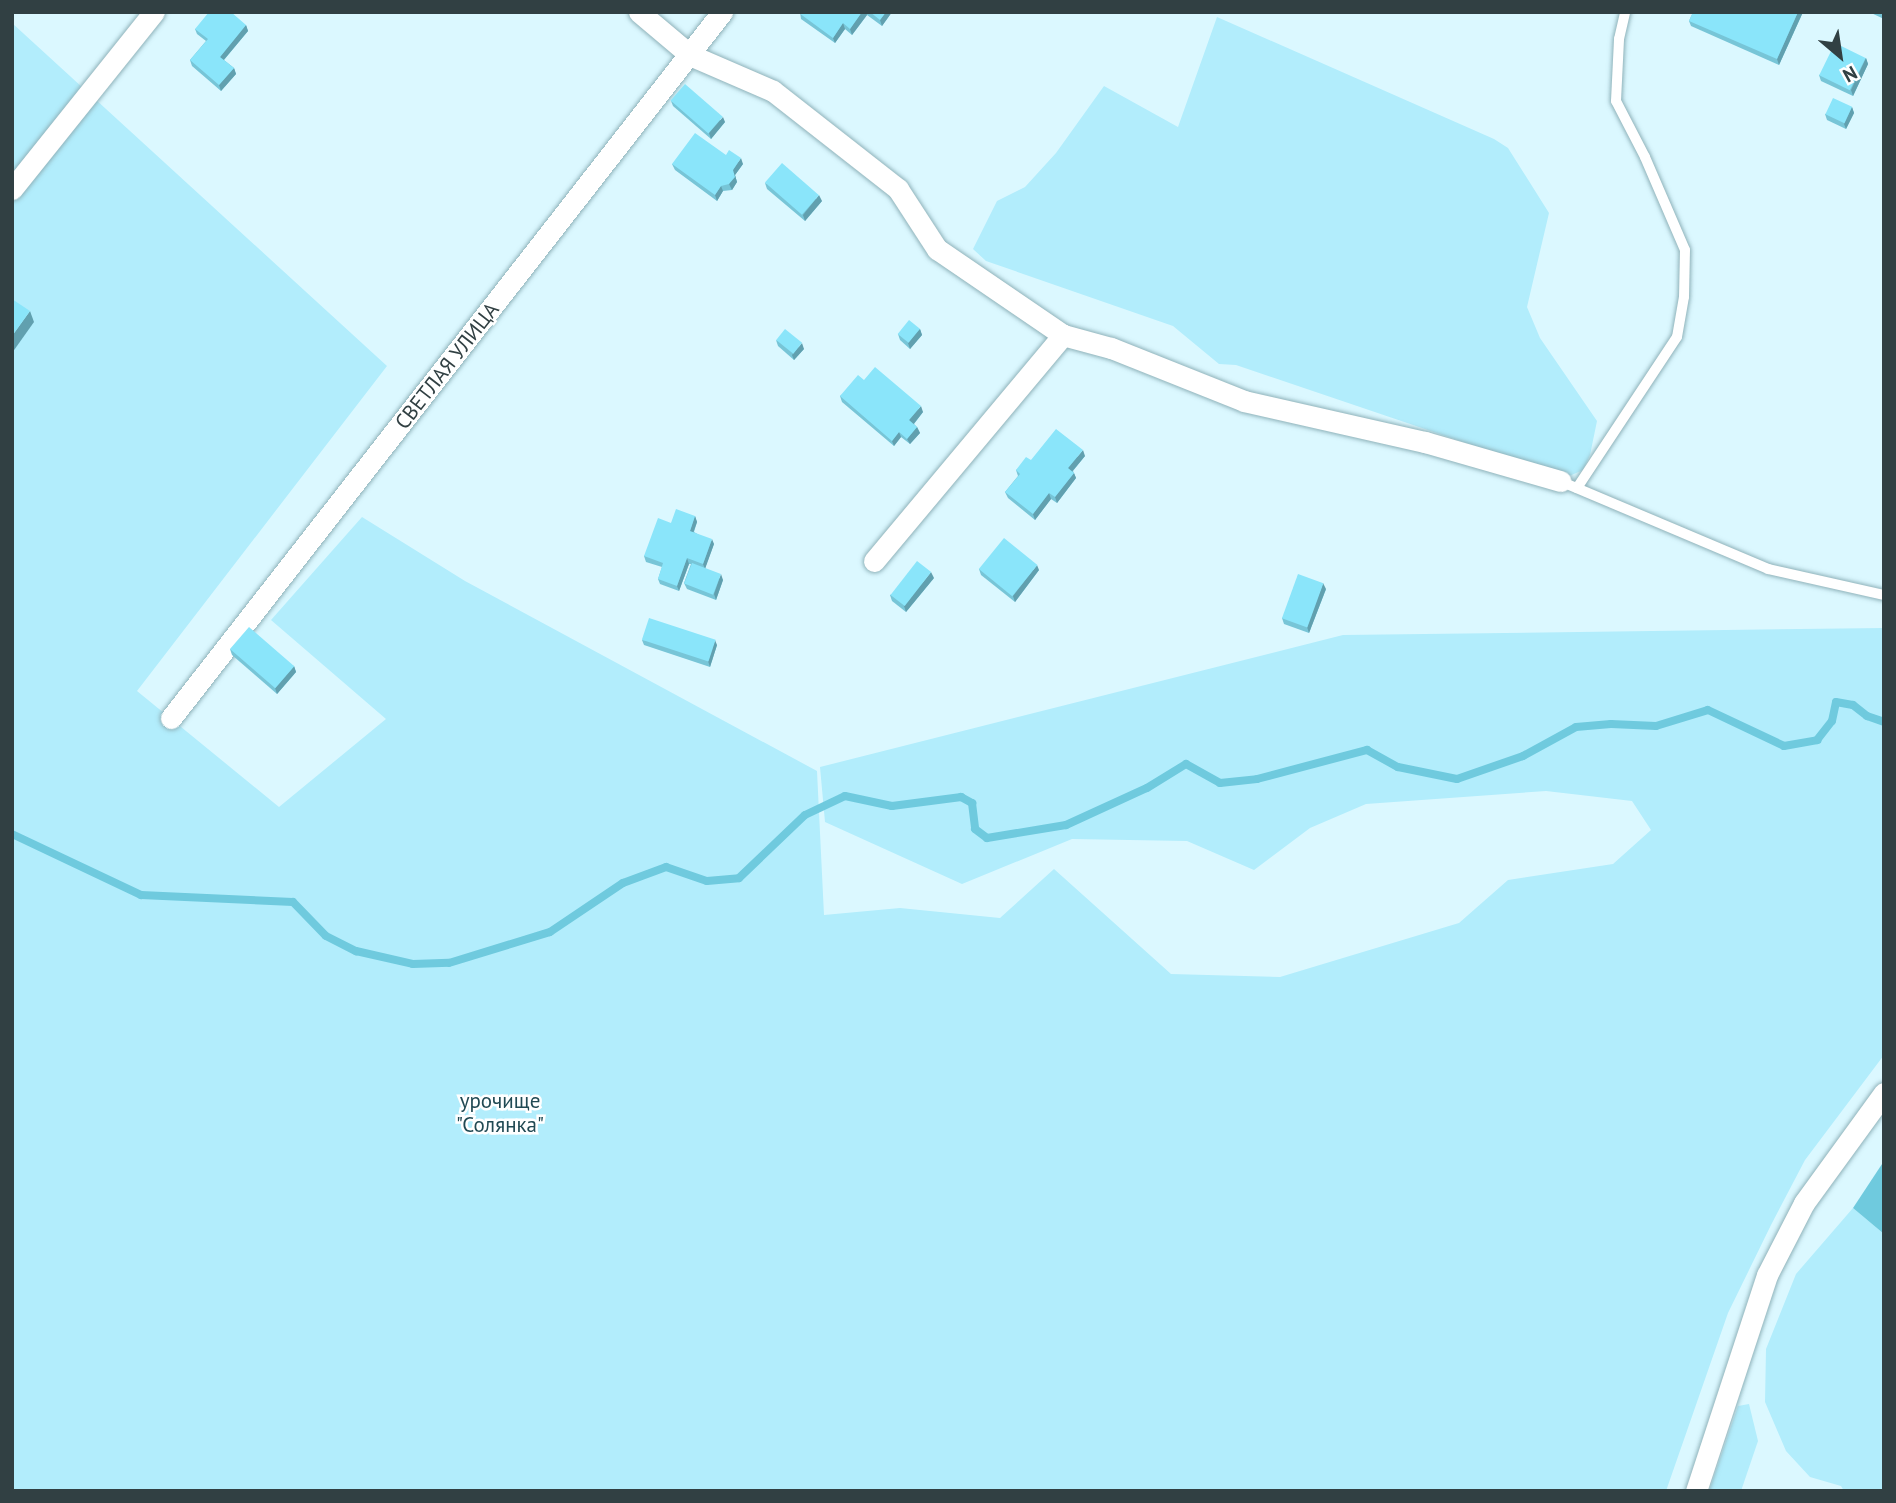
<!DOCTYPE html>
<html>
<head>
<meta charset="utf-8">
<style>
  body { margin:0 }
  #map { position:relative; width:1896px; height:1503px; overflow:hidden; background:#dbf8ff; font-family:"PT Sans",sans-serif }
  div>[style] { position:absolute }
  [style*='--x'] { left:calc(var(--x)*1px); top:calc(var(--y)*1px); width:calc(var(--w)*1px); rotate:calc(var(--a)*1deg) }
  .green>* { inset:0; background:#b2edfc }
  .water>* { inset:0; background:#6fcade }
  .stream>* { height:8px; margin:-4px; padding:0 4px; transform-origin:4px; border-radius:4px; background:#6fcade }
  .roads { filter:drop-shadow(0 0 2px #8fb2ba) drop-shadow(0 0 2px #8fb2ba) }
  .lane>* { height:10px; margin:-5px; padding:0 5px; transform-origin:5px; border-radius:5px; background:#fff }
  .street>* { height:21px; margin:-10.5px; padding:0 10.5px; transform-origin:10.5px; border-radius:10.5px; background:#fff }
  .wall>* { inset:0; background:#77c5d7 }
  .shaded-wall>* { inset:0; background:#61a0af }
  .building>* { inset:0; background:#8ae5fa; transform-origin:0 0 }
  span { translate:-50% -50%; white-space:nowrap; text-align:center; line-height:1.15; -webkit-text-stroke:5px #fff; paint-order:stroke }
  .street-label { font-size:21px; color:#314043 }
  .park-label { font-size:21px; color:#214a54 }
  .frame { position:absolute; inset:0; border:14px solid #314043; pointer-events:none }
  .north { position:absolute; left:1805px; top:21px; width:70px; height:70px; -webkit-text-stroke:5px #fff; paint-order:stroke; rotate:151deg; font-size:19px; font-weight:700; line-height:28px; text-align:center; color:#314043 }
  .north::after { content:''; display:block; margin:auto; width:24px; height:32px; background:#314043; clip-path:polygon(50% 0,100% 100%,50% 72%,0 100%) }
</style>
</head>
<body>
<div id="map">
  <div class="green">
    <div style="clip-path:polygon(1217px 17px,1494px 139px,1508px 148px,1549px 213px,1527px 307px,1540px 338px,1597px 421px,1590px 455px,1583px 470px,1567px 477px,1236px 365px,1219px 364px,1173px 326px,986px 261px,973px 249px,997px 201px,1025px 187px,1056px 153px,1104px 86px,1178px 127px)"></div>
    <div style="clip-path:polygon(12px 23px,387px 366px,137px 691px,279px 807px,386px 719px,271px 620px,362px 517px,465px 581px,817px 771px,824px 915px,900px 908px,1000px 918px,1054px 869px,1171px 974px,1280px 977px,1459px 923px,1508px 880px,1613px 864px,1651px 830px,1632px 801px,1546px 791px,1366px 804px,1310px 828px,1254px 870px,1187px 841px,1072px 839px,962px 884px,825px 822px,820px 767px,1343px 635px,1884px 628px,1884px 1055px,1805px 1160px,1771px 1225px,1728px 1313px,1666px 1491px,12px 1491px)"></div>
    <div style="clip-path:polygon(1853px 1208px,1884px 1234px,1884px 1491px,1844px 1491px,1841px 1486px,1810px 1477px,1786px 1451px,1765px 1402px,1766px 1349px,1796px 1274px)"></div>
    <div style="clip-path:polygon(1749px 1404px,1758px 1441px,1741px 1491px,1709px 1491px,1738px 1406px)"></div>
  </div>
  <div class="water">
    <div style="clip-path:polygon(1884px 1161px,1884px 1234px,1853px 1208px)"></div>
  </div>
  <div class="stream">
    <div style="--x:12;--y:834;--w:143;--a:25.3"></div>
    <div style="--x:141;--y:895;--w:152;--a:2.6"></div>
    <div style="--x:293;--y:902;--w:47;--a:45.9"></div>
    <div style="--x:326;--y:936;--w:34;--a:27"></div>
    <div style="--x:356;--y:951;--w:58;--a:12.8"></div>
    <div style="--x:413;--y:964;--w:36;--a:-2"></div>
    <div style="--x:449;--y:963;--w:106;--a:-17.1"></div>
    <div style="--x:550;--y:932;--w:88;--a:-33.9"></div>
    <div style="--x:623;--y:883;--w:46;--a:-20.4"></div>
    <div style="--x:666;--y:867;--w:43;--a:18.9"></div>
    <div style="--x:707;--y:881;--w:32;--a:-5"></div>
    <div style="--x:739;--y:878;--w:91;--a:-43.7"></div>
    <div style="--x:805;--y:815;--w:44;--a:-25.4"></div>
    <div style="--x:845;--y:796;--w:48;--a:12"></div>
    <div style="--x:892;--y:806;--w:70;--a:-7.4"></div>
    <div style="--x:961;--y:797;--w:13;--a:29"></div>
    <div style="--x:972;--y:803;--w:26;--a:83"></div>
    <div style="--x:975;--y:829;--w:15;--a:37"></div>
    <div style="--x:987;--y:838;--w:80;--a:-9.3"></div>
    <div style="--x:1066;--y:825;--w:89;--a:-24.6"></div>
    <div style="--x:1147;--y:788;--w:46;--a:-31.6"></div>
    <div style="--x:1186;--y:764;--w:39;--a:29"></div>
    <div style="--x:1220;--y:783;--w:37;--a:-6"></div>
    <div style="--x:1257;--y:779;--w:114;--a:-14.8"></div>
    <div style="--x:1367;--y:750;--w:35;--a:29"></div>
    <div style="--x:1398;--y:767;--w:60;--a:11.5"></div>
    <div style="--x:1457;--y:779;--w:70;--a:-19.2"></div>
    <div style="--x:1523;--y:756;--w:60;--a:-28.7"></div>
    <div style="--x:1576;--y:727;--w:35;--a:-5"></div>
    <div style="--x:1611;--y:724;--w:45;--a:2.5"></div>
    <div style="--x:1656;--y:726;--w:54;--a:-17.1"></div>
    <div style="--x:1708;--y:710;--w:84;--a:25.3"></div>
    <div style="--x:1784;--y:746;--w:34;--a:-10"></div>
    <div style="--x:1817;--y:740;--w:24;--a:-52"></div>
    <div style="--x:1832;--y:721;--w:19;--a:-78"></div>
    <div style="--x:1836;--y:702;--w:17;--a:10"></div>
    <div style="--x:1853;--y:705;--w:18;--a:38"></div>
    <div style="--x:1867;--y:716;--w:18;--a:19"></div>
  </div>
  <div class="roads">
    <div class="lane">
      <div style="--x:1560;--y:481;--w:226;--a:22.9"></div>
      <div style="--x:1768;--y:569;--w:119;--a:12.6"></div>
      <div style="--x:1577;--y:488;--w:181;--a:-56.5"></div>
      <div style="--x:1677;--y:337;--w:41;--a:-80.1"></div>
      <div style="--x:1684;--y:297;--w:47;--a:-88.8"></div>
      <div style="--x:1685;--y:250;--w:101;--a:-113.3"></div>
      <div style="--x:1645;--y:157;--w:63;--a:-117.4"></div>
      <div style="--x:1616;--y:101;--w:62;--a:-87.2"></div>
      <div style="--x:1619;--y:39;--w:28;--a:-77"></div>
    </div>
    <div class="street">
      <div style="--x:639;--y:12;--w:67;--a:40.1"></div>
      <div style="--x:690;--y:55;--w:90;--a:23.4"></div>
      <div style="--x:773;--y:91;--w:159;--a:38.1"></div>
      <div style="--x:898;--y:189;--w:72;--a:57"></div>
      <div style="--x:937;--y:249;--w:153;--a:34.3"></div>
      <div style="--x:1063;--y:335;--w:50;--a:15.2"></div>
      <div style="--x:1111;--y:348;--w:143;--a:21.7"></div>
      <div style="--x:1244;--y:401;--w:186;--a:12.8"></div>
      <div style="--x:1425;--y:442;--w:141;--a:16.1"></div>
      <div style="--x:12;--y:189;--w:227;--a:-51.3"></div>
      <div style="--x:874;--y:561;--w:295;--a:-50.1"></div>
      <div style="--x:171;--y:718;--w:896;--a:-52.03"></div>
      <div style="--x:1696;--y:1491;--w:227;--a:-71.8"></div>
      <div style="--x:1767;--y:1275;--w:81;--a:-62.8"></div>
      <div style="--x:1804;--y:1203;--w:136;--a:-54"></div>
    </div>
  </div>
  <div class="wall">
    <div style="clip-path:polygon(800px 12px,892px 12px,882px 26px,867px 15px,852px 35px,845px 29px,835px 43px,801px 19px)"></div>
    <div style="clip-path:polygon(1693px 12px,1803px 12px,1779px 65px,1691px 26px,1689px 21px)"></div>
    <div style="clip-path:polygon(1869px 12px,1884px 12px,1884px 19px)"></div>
    <div style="clip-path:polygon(246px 25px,248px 31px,224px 60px,234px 68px,236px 74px,221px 91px,192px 66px,190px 60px,206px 41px,197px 34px,195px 29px)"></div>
    <div style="clip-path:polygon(1866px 58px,1868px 64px,1853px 96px,1821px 81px,1819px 75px)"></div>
    <div style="clip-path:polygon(671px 101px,725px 122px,711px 139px,673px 106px)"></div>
    <div style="clip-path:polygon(1852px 107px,1854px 113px,1846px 129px,1827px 120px,1825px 114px)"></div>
    <div style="clip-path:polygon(726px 155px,743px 164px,735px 175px,737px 182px,732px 190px,723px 191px,717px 201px,675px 170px,672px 164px)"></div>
    <div style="clip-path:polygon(765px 183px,822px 201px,805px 221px,767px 189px)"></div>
    <div style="clip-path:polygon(920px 329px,922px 335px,910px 349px,900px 340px,898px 334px)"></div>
    <div style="clip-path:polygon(776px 340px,804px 349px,794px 360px,778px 346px)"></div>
    <div style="clip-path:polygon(864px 380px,923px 412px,914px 424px,917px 427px,920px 433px,910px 444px,901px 437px,894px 446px,842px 402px,840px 396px)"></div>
    <div style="clip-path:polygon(1085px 456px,1073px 471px,1076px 478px,1057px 503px,1051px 499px,1035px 520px,1008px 498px,1005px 492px,1018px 476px,1016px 470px,1031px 460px)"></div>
    <div style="clip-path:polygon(695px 516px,697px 522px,694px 532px,714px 544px,705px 568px,723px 580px,716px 600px,687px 589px,684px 583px,691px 564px,689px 564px,679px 591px,660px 584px,658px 579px,662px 567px,646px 562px,644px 556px,671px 523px)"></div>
    <div style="clip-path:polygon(979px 569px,1039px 570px,1015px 602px,981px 575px)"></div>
    <div style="clip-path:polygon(934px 578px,906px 612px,892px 601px,890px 595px)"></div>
    <div style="clip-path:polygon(1326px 589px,1309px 633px,1284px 624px,1282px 618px)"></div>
    <div style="clip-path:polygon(642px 640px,717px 645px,710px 667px,644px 645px)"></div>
    <div style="clip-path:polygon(230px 649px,294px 666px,296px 672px,277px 694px,232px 655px)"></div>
  </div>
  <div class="shaded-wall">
    <div style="clip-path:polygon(862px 12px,866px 12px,867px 15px,852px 35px,850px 29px)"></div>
    <div style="clip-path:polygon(886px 12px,892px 12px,882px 26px,880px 20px)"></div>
    <div style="clip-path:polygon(1798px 12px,1803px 12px,1779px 65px,1777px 59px)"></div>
    <div style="clip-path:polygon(843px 23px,845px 29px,835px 43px,833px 38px)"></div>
    <div style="clip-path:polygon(246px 25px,248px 31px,222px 62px,220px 57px)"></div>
    <div style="clip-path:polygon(1866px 58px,1868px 64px,1853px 96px,1851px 90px)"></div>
    <div style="clip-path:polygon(234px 68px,236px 74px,221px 91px,219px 85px)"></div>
    <div style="clip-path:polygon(1852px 107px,1854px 113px,1846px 129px,1844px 124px)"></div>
    <div style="clip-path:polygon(723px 117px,725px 122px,711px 139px,709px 133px)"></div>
    <div style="clip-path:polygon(741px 158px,743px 164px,735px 175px,737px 182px,732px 190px,729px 184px,733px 170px)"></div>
    <div style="clip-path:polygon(721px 186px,723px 191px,717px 201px,715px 195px)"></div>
    <div style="clip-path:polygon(819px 195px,822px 201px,805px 221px,803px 215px)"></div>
    <div style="clip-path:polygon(30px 311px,34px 322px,12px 353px,12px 336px)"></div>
    <div style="clip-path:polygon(920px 329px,922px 335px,910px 349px,908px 343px)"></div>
    <div style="clip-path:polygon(802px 343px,804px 349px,794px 360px,792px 355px)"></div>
    <div style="clip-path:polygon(921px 406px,923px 412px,912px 426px,909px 420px)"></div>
    <div style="clip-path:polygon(917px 427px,920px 433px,910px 444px,907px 439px)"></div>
    <div style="clip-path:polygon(899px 432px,901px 437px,894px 446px,892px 441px)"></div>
    <div style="clip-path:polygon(1083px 450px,1085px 456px,1070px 474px,1068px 468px)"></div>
    <div style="clip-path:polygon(1074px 473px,1076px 478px,1057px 503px,1055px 497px)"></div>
    <div style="clip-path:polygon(1049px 493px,1051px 499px,1035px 520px,1033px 514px)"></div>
    <div style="clip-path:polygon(695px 516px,697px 522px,692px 536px,690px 531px)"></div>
    <div style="clip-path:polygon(712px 539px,714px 544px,705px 569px,703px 564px)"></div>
    <div style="clip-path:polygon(687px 558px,689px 564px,679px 591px,677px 586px)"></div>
    <div style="clip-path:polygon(1037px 565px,1039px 570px,1015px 602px,1013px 596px)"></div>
    <div style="clip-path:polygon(931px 572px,934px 578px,906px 612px,904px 606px)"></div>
    <div style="clip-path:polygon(721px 574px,723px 580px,716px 600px,714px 594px)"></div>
    <div style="clip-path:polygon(1323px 583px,1326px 589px,1309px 633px,1307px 627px)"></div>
    <div style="clip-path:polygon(715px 640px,717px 645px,710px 667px,708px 661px)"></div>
    <div style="clip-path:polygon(294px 666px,296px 672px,277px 694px,275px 688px)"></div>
  </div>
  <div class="building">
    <div style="clip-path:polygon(209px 12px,231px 12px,246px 25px,220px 57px,234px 68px,219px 85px,190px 60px,208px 39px,195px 29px)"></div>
    <div style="clip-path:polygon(800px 12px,862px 12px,850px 29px,843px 23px,833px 38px,799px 13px)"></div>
    <div style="clip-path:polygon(870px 12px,886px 12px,880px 20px)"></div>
    <div style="clip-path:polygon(1693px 12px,1798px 12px,1777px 59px,1689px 21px)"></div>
    <div style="left:1835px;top:43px;width:34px;height:36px;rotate:26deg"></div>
    <div style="left:685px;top:84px;width:50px;height:22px;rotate:41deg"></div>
    <div style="left:1833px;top:98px;width:21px;height:18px;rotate:25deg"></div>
    <div style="clip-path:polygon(695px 133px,726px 155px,729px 150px,741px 158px,733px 170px,735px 177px,729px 184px,721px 186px,715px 195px,672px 164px)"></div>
    <div style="left:782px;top:163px;width:49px;height:26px;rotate:41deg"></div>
    <div style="clip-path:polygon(12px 299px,30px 311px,12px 336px)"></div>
    <div style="left:909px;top:320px;width:14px;height:18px;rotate:39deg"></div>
    <div style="left:785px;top:329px;width:22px;height:14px;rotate:39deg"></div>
    <div style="clip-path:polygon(875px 367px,921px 406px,909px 420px,917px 427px,907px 439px,899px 432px,892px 441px,840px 396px,858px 375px,864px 380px)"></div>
    <div style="clip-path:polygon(1056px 429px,1083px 450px,1068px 468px,1074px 473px,1055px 497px,1049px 493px,1033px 514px,1005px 492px,1020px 474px,1016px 470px,1026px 457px,1031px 460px)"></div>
    <div style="clip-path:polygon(676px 509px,695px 516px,690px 531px,712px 539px,703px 564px,687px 558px,677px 586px,658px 579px,663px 563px,644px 556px,658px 518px,671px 523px)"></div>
    <div style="left:1004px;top:538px;width:43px;height:40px;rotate:39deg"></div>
    <div style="left:917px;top:561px;width:18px;height:43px;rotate:38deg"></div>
    <div style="left:692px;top:563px;width:31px;height:22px;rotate:21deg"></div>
    <div style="left:1298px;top:574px;width:27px;height:47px;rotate:20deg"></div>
    <div style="left:649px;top:618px;width:70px;height:23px;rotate:18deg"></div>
    <div style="left:249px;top:627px;width:60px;height:29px;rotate:41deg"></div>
  </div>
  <div class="street-label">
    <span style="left:447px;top:366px;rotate:-52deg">СВЕТЛАЯ УЛИЦА</span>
  </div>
  <div class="park-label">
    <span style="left:500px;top:1113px">урочище<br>"Солянка"</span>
  </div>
  <div class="frame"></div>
  <div class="north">N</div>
</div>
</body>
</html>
